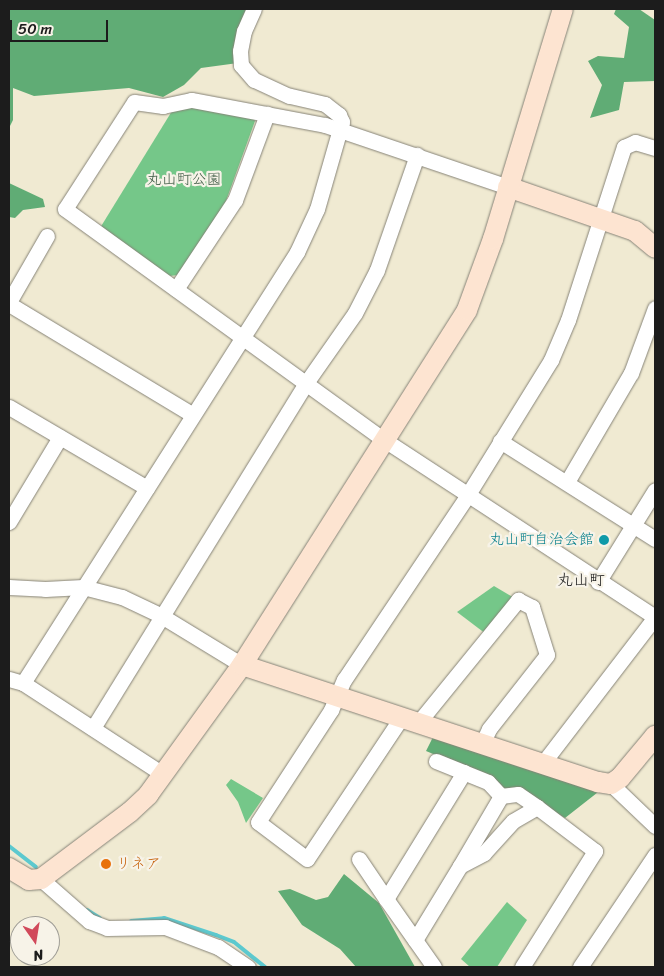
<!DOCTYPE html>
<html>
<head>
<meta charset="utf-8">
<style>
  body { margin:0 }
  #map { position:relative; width:664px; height:976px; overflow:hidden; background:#f0ead2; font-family:Sriracha,"Klee One",sans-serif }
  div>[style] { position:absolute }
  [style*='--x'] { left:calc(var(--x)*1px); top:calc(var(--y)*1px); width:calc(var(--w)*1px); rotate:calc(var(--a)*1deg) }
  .green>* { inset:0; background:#75c789 }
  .forest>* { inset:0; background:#60ac75 }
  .stream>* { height:4px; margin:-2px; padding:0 2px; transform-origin:2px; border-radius:2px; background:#5cc9cf }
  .roads { filter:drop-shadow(0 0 1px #868377) drop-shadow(0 0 1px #868377) }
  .street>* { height:15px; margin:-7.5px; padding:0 7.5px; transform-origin:7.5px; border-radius:7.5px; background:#fff }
  .secondary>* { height:20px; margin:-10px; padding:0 10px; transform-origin:10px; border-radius:10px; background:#fde4d1 }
  .dots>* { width:14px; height:14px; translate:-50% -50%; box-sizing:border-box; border:2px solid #f7f3e8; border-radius:50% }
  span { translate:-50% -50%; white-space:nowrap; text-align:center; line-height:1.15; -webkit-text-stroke:4.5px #f7f3e8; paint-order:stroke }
  .park-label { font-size:15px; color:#3b5842 }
  .culture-label { font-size:15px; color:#0d838f }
  .right { translate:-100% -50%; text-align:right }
  .food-label { font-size:15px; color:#c56008 }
  .left { translate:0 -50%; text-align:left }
  .neighbourhood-label { font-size:16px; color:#1c1c1c }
  .frame { position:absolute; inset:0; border:10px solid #1c1c1c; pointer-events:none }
  .north { position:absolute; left:10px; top:916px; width:50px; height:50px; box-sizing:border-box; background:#f7f3e8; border:1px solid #9f9d96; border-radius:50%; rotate:167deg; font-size:14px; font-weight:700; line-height:20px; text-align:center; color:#1c1c1c }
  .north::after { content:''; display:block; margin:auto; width:18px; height:22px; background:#d1495b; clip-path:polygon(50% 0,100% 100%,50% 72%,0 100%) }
  .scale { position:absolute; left:10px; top:20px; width:98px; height:22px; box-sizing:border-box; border:2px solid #1c1c1c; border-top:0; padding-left:6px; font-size:15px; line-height:18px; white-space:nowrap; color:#1c1c1c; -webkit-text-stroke:4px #f7f3e8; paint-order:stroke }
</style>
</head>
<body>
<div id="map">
  <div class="green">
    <div style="clip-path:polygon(191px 107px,253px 115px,255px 121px,226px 201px,179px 275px,169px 276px,100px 228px,172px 111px)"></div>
    <div style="clip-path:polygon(494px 586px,516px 599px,486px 634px,457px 612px)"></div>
    <div style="clip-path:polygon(231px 779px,263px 798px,246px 823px,238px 802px,226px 785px)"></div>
    <div style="clip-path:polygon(507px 902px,527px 920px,497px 967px,470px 967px,461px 959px)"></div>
  </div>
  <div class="forest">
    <div style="clip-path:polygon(9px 9px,248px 9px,238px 63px,201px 68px,184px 85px,163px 97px,129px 88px,34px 96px,13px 88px,13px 120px,9px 128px)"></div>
    <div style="clip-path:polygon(616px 9px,639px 9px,655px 20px,655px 81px,624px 82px,619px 110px,590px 118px,602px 85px,588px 61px,598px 56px,624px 58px,629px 27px,614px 14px)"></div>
    <div style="clip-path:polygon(9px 183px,43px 199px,45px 207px,23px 210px,15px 218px,9px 217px)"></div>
    <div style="clip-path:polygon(433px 737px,602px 789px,565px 818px,519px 792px,506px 793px,493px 779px,426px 751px)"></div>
    <div style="clip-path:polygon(344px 874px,379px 903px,415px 967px,356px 967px,340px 949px,302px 925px,278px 891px,290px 889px,316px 900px,328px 897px)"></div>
  </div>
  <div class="stream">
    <div style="--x:9;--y:846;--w:34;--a:38"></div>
    <div style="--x:87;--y:910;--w:15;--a:32"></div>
    <div style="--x:131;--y:921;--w:33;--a:-5"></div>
    <div style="--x:164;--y:918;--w:55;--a:18.1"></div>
    <div style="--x:216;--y:935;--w:19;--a:21"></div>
    <div style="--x:234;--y:942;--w:40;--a:39"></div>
  </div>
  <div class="roads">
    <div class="street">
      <div style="--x:508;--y:187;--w:193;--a:-161.3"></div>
      <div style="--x:325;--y:125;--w:136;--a:-169.4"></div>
      <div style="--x:191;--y:100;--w:29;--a:168"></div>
      <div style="--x:163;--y:106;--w:29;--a:-172"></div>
      <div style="--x:134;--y:102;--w:127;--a:122.8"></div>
      <div style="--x:65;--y:209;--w:396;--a:35.9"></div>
      <div style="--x:386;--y:441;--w:321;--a:33.2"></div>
      <div style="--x:176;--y:289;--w:107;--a:-56.5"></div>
      <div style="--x:235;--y:200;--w:92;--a:-69.6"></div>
      <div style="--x:9;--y:302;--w:76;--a:-60.1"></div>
      <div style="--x:9;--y:304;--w:213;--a:31.1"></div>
      <div style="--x:9;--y:407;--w:160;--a:30.4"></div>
      <div style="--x:500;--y:441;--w:183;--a:32.3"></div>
      <div style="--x:567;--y:482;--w:126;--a:-59.6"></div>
      <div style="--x:631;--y:373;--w:69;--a:-69.7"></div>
      <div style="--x:9;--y:522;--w:99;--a:-59"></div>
      <div style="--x:598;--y:582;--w:108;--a:-58.2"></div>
      <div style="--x:9;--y:587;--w:36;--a:3"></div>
      <div style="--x:45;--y:589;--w:38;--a:-3"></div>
      <div style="--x:83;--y:587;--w:40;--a:14.4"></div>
      <div style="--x:122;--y:597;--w:42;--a:25.3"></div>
      <div style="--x:160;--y:615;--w:96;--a:31.4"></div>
      <div style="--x:9;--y:679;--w:15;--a:16"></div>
      <div style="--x:23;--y:683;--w:168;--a:33.1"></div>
      <div style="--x:23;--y:683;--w:511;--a:-57.55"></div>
      <div style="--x:297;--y:252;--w:47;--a:-65.1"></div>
      <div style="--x:317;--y:209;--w:91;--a:-74"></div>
      <div style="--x:342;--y:122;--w:8;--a:-113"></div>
      <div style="--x:339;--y:115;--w:18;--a:-142"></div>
      <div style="--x:325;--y:104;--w:37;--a:-167"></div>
      <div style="--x:289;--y:96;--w:38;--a:-155"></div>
      <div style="--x:254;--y:80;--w:20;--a:-131"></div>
      <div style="--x:241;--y:65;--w:14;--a:-94"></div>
      <div style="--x:240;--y:51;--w:20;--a:-79"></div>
      <div style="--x:244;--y:31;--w:24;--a:-66"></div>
      <div style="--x:401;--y:718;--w:169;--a:123.7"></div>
      <div style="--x:307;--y:859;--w:61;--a:-142.9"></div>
      <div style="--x:258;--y:822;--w:134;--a:-56.9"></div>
      <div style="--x:331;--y:710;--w:33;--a:-67"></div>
      <div style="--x:344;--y:680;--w:221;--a:-56.2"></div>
      <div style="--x:467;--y:496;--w:160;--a:-58.3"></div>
      <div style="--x:551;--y:360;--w:43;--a:-67"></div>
      <div style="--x:568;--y:320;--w:182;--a:-72.1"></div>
      <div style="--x:624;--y:147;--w:12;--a:-24"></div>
      <div style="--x:635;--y:142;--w:21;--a:17"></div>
      <div style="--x:418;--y:723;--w:159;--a:-50.9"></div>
      <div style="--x:518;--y:600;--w:16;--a:27"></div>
      <div style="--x:532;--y:607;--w:50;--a:72.6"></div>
      <div style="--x:547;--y:655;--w:94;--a:128.1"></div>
      <div style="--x:489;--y:729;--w:17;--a:115"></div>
      <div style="--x:93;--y:728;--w:405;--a:-58.3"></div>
      <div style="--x:306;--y:383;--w:85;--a:-55"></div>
      <div style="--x:355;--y:313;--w:48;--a:-62.9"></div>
      <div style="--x:377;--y:270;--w:122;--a:-70.8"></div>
      <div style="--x:436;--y:761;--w:56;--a:22"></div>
      <div style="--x:488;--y:782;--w:19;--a:47"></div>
      <div style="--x:543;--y:763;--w:184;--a:-52.5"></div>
      <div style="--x:611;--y:784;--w:61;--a:43.7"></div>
      <div style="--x:359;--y:859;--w:48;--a:56"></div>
      <div style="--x:460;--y:866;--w:81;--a:-59.6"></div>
      <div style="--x:501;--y:796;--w:17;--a:-7"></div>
      <div style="--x:518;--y:794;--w:23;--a:34"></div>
      <div style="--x:41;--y:879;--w:64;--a:41.2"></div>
      <div style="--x:89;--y:921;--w:19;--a:21"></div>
      <div style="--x:107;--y:928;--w:58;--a:-1"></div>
      <div style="--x:165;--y:927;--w:57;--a:20.7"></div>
      <div style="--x:218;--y:947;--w:36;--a:34"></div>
      <div style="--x:415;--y:940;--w:87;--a:-58.7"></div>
      <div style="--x:460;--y:866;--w:27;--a:-28"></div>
      <div style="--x:484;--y:853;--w:43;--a:-47.8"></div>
      <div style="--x:513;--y:821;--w:28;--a:-30"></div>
      <div style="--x:537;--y:807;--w:73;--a:37.2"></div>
      <div style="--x:595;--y:851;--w:137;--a:122.2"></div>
      <div style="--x:434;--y:967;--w:83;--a:-125.2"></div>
      <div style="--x:386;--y:899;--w:149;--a:-58.4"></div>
      <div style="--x:580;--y:967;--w:135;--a:-56.2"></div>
    </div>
    <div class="secondary">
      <div style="--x:508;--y:187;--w:134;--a:19.1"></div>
      <div style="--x:635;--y:231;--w:26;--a:40"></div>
      <div style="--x:242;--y:665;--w:375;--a:18.2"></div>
      <div style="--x:598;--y:782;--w:13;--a:9"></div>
      <div style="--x:611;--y:784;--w:11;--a:-34"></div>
      <div style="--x:620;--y:778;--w:55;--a:-50.2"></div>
      <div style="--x:9;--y:868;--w:23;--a:31"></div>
      <div style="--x:29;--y:880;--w:12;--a:-5"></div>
      <div style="--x:41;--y:879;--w:111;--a:-37"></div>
      <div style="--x:130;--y:812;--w:25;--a:-43"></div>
      <div style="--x:148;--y:795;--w:160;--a:-54.1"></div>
      <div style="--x:242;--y:665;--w:420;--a:-57.6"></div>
      <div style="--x:467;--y:310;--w:76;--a:-69.9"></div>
      <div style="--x:493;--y:239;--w:240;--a:-73.1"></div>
    </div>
  </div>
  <div class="dots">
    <div style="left:604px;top:540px;background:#0f9aa8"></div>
    <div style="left:106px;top:864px;background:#e8710a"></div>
  </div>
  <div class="park-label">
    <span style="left:184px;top:180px">丸山町公園</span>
  </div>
  <div class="culture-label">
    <span class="right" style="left:594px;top:540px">丸山町自治会館</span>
  </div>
  <div class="food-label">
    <span class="left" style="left:116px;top:864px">リネア</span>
  </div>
  <div class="neighbourhood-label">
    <span style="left:581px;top:580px">丸山町</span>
  </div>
  <div class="frame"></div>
  <div class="north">N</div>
  <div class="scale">50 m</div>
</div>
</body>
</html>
